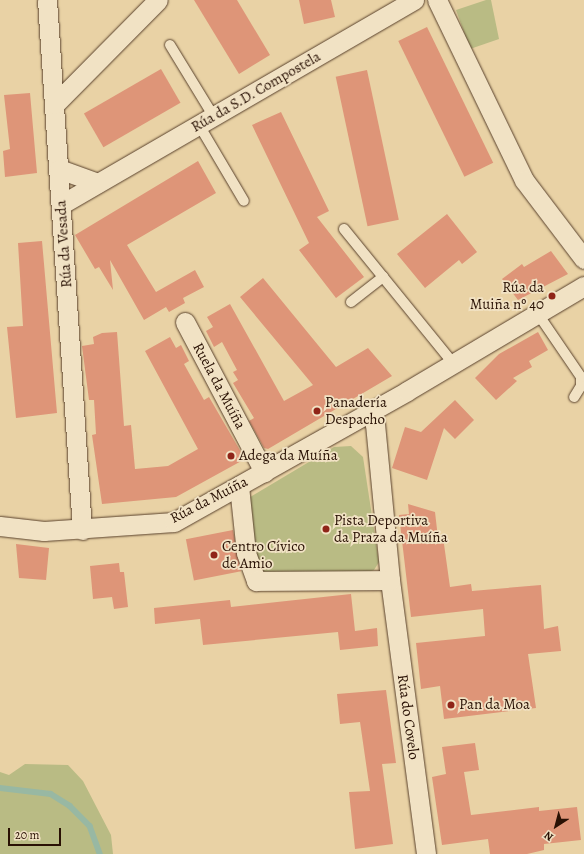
<!DOCTYPE html>
<html>
<head>
<meta charset="utf-8">
<style>
  body { margin:0 }
  #map { position:relative; width:584px; height:854px; overflow:hidden; background:#e9d2a5; font-family:Alegreya,serif }
  div>[style] { position:absolute }
  [style*='--x'] { left:calc(var(--x)*1px); top:calc(var(--y)*1px); width:calc(var(--w)*1px); rotate:calc(var(--a)*1deg) }
  .green>* { inset:0; background:#b9bb84 }
  .stream>* { height:5.5px; margin:-2.75px; padding:0 2.75px; transform-origin:2.75px; border-radius:2.75px; background:#98b8a3 }
  .building>* { inset:0; background:#de9578; transform-origin:0 0 }
  .roads { filter:drop-shadow(0 0 1px #59412c) drop-shadow(0 0 1px #59412c) }
  .lane>* { height:10px; margin:-5px; padding:0 5px; transform-origin:5px; border-radius:5px; background:#f1e2c4 }
  .street>* { height:19px; margin:-9.5px; padding:0 9.5px; transform-origin:9.5px; border-radius:9.5px; background:#f1e2c4 }
  .dots>* { width:11px; height:11px; translate:-50% -50%; box-sizing:border-box; border:2px solid #f1e2c4; border-radius:50% }
  span { translate:-50% -50%; white-space:nowrap; text-align:center; line-height:1.15; -webkit-text-stroke:3.5px #f1e2c4; paint-order:stroke }
  .street-label { font-size:15px; color:#291104 }
  .poi-label { font-size:15px; color:#291104 }
  .right { translate:-100% -50%; text-align:right }
  .left { translate:0 -50%; text-align:left }
  .north { position:absolute; left:536px; top:806px; width:40px; height:40px; -webkit-text-stroke:3px #f1e2c4; paint-order:stroke; rotate:216deg; font-size:11px; font-weight:700; line-height:16px; text-align:center; color:#291104 }
  .north::after { content:''; display:block; margin:auto; width:14px; height:18px; background:#291104; clip-path:polygon(50% 0,100% 100%,50% 72%,0 100%) }
  .scale { position:absolute; left:8px; top:828px; width:53px; height:18px; box-sizing:border-box; border:2px solid #291104; border-top:0; padding-left:5px; font-size:12px; line-height:14px; white-space:nowrap; color:#291104; -webkit-text-stroke:3px #f1e2c4; paint-order:stroke }
</style>
</head>
<body>
<div id="map">
  <div class="green">
    <div style="clip-path:polygon(486px 0,491px 0,499px 39px,470px 49px,456px 10px)"></div>
    <div style="clip-path:polygon(351px 446px,363px 457px,379px 562px,374px 570px,361px 575px,268px 575px,256px 568px,247px 499px,334px 447px)"></div>
    <div style="clip-path:polygon(25px 764px,68px 765px,83px 781px,111px 835px,113px 854px,0 854px,0 772px,9px 775px)"></div>
  </div>
  <div class="stream">
    <div style="--x:0;--y:788;--w:51;--a:6.7"></div>
    <div style="--x:51;--y:794;--w:22;--a:32"></div>
    <div style="--x:70;--y:806;--w:28;--a:45"></div>
    <div style="--x:90;--y:826;--w:30;--a:70"></div>
  </div>
  <div class="building">
    <div style="clip-path:polygon(194px 0,237px 0,270px 55px,239px 74px)"></div>
    <div style="clip-path:polygon(299px 0,331px 0,335px 17px,304px 24px)"></div>
    <div style="left:427px;top:27px;width:151px;height:32px;rotate:64deg"></div>
    <div style="left:161px;top:69px;width:39px;height:89px;rotate:60deg"></div>
    <div style="left:367px;top:70px;width:153px;height:32px;rotate:78deg"></div>
    <div style="clip-path:polygon(30px 93px,37px 173px,5px 177px,3px 151px,10px 149px,4px 95px)"></div>
    <div style="clip-path:polygon(281px 112px,329px 211px,317px 217px,364px 277px,336px 298px,299px 250px,309px 243px,252px 125px)"></div>
    <div style="clip-path:polygon(198px 161px,216px 193px,127px 245px,156px 292px,195px 270px,204px 287px,183px 298px,185px 303px,169px 312px,166px 307px,144px 320px,110px 260px,113px 290px,99px 267px,95px 269px,75px 235px)"></div>
    <div style="clip-path:polygon(447px 214px,477px 252px,462px 264px,459px 260px,425px 288px,397px 254px)"></div>
    <div style="clip-path:polygon(42px 241px,57px 413px,16px 418px,7px 327px,23px 326px,18px 243px)"></div>
    <div style="clip-path:polygon(551px 251px,568px 274px,518px 300px,502px 279px,522px 264px,524px 267px)"></div>
    <div style="clip-path:polygon(263px 278px,336px 367px,368px 348px,392px 376px,268px 449px,264px 448px,249px 421px,254px 418px,233px 383px,238px 380px,233px 372px,237px 370px,222px 342px,214px 347px,206px 331px,213px 327px,207px 317px,230px 304px,284px 401px,313px 385px,240px 297px)"></div>
    <div style="clip-path:polygon(117px 332px,124px 426px,131px 425px,135px 469px,168px 466px,198px 449px,145px 351px,170px 337px,176px 348px,181px 345px,189px 361px,184px 364px,204px 400px,209px 397px,245px 459px,176px 497px,102px 504px,92px 435px,96px 434px,94px 400px,89px 400px,82px 346px,94px 344px,93px 337px,102px 333px)"></div>
    <div style="clip-path:polygon(538px 332px,548px 350px,529px 361px,532px 367px,513px 378px,517px 381px,496px 400px,475px 378px,499px 354px)"></div>
    <div style="clip-path:polygon(455px 400px,474px 420px,455px 439px,444px 428px,427px 480px,392px 468px,405px 427px,421px 432px)"></div>
    <div style="clip-path:polygon(408px 504px,435px 512px,438px 538px,443px 537px,450px 587px,471px 584px,472px 591px,541px 585px,544px 629px,558px 626px,561px 651px,528px 654px,536px 708px,444px 719px,440px 686px,421px 689px,416px 643px,485px 636px,483px 609px,411px 617px,399px 515px,409px 514px)"></div>
    <div style="left:233px;top:530px;width:42px;height:48px;rotate:79deg"></div>
    <div style="clip-path:polygon(16px 544px,49px 548px,46px 580px,19px 578px)"></div>
    <div style="clip-path:polygon(119px 563px,120px 572px,124px 572px,128px 607px,114px 609px,112px 597px,93px 599px,90px 566px)"></div>
    <div style="clip-path:polygon(351px 594px,355px 631px,377px 628px,378px 646px,340px 650px,338px 632px,203px 645px,200px 619px,155px 624px,154px 608px,230px 600px,231px 607px)"></div>
    <div style="clip-path:polygon(386px 690px,396px 763px,382px 764px,393px 844px,355px 849px,349px 792px,370px 791px,360px 722px,340px 724px,337px 694px)"></div>
    <div style="clip-path:polygon(475px 743px,479px 770px,464px 772px,471px 815px,539px 807px,539px 811px,577px 807px,581px 840px,544px 844px,544px 850px,527px 854px,490px 854px,488px 839px,442px 845px,432px 777px,446px 774px,442px 747px)"></div>
  </div>
  <div class="roads">
    <div class="lane">
      <div style="--x:170;--y:45;--w:84;--a:58.6"></div>
      <div style="--x:199;--y:125;--w:88;--a:59.4"></div>
      <div style="--x:344;--y:229;--w:173;--a:50.9"></div>
      <div style="--x:351;--y:302;--w:41;--a:-38"></div>
      <div style="--x:538;--y:314;--w:76;--a:55.7"></div>
      <div style="--x:581;--y:377;--w:9;--a:90"></div>
      <div style="--x:581;--y:386;--w:13;--a:122"></div>
    </div>
    <div class="street">
      <div style="--x:47;--y:0;--w:531;--a:86.22"></div>
      <div style="--x:437;--y:0;--w:200;--a:64.2"></div>
      <div style="--x:524;--y:180;--w:99;--a:52.8"></div>
      <div style="--x:55;--y:104;--w:146;--a:-45.3"></div>
      <div style="--x:59;--y:169;--w:41;--a:19.7"></div>
      <div style="--x:62;--y:204;--w:407;--a:-30.1"></div>
      <div style="--x:185;--y:322;--w:170;--a:62.2"></div>
      <div style="--x:369;--y:412;--w:13;--a:63"></div>
      <div style="--x:375;--y:424;--w:157;--a:84.5"></div>
      <div style="--x:390;--y:580;--w:276;--a:82.5"></div>
      <div style="--x:239;--y:486;--w:67;--a:84"></div>
      <div style="--x:246;--y:553;--w:30;--a:70"></div>
      <div style="--x:256;--y:581;--w:134;--a:-0.4"></div>
      <div style="--x:0;--y:526;--w:44;--a:6.5"></div>
      <div style="--x:44;--y:531;--w:130;--a:-4"></div>
      <div style="--x:174;--y:522;--w:267;--a:-29.3"></div>
      <div style="--x:407;--y:391;--w:206;--a:-30.7"></div>
    </div>
  </div>
  <div class="dots">
    <div style="left:552px;top:296px;background:#8f2418"></div>
    <div style="left:317px;top:411px;background:#8f2418"></div>
    <div style="left:231px;top:456px;background:#8f2418"></div>
    <div style="left:326px;top:529px;background:#8f2418"></div>
    <div style="left:214px;top:555px;background:#8f2418"></div>
    <div style="left:451px;top:705px;background:#8f2418"></div>
  </div>
  <div class="street-label">
    <span style="left:256px;top:92px;rotate:-30deg">Rúa da S.D. Compostela</span>
    <span style="left:64px;top:244px;rotate:-94deg">Rúa da Vesada</span>
    <span style="left:219px;top:386px;rotate:62deg">Ruela da Muíña</span>
    <span style="left:209px;top:500px;rotate:-27deg">Rúa da Muíña</span>
    <span style="left:408px;top:717px;rotate:82deg">Rúa do Covelo</span>
  </div>
  <div class="poi-label">
    <span class="right" style="left:544px;top:296px">Rúa da<br>Muiña nº 40</span>
    <span class="left" style="left:325px;top:411px">Panadería<br>Despacho</span>
    <span class="left" style="left:239px;top:456px">Adega da Muíña</span>
    <span class="left" style="left:334px;top:529px">Pista Deportiva<br>da Praza da Muíña</span>
    <span class="left" style="left:222px;top:555px">Centro Cívico<br>de Amio</span>
    <span class="left" style="left:459px;top:705px">Pan da Moa</span>
  </div>
  <div class="north">N</div>
  <div class="scale">20 m</div>
</div>
</body>
</html>
